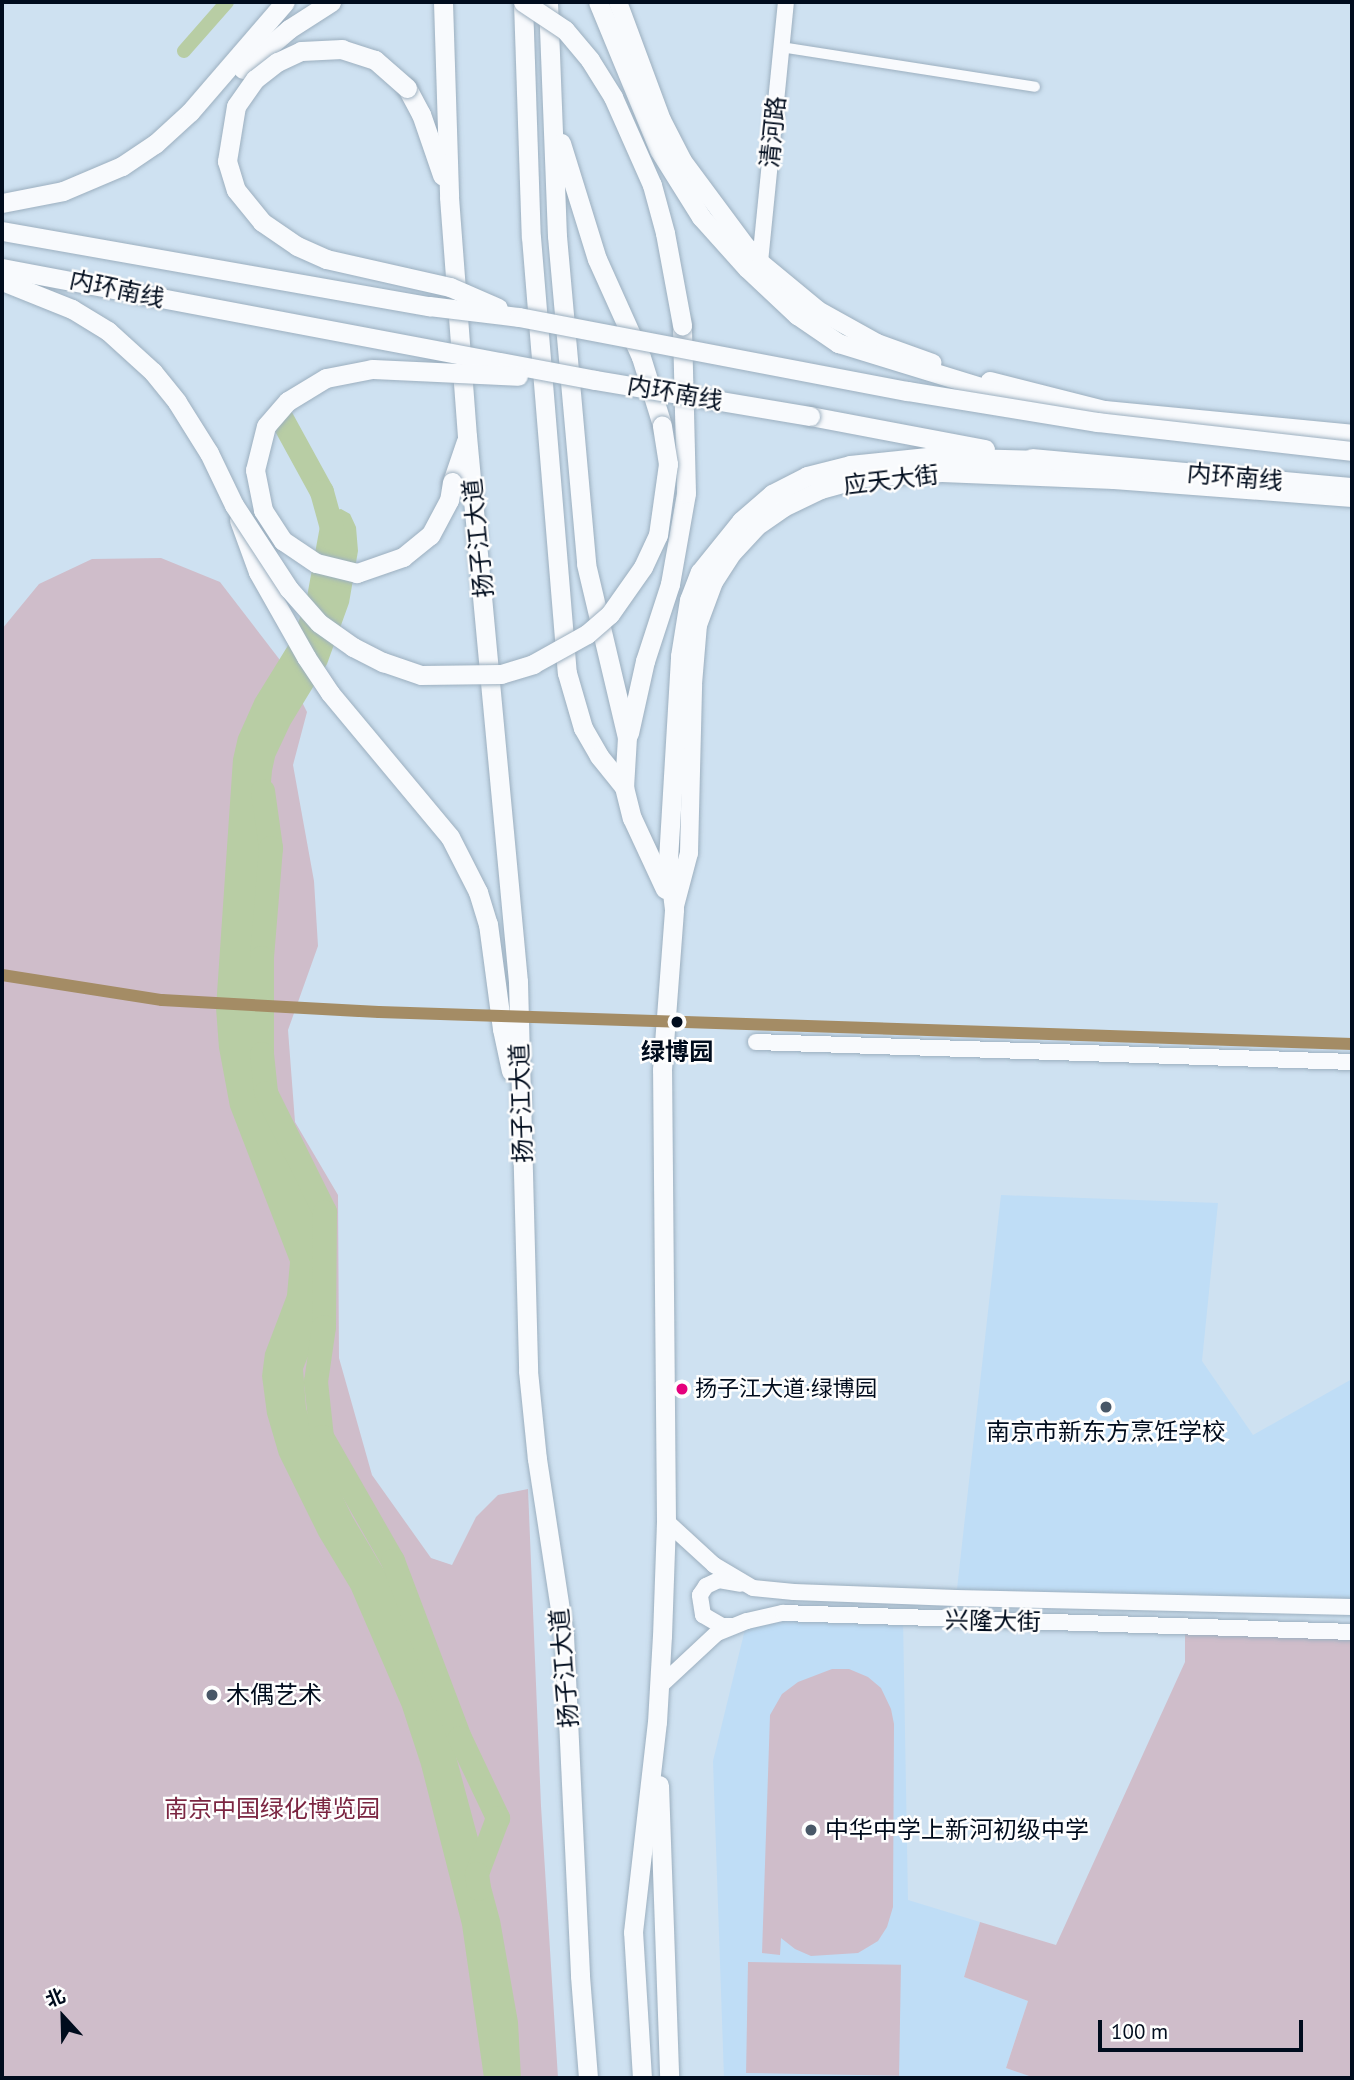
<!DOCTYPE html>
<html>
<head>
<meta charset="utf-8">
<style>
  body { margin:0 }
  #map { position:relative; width:1354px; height:2080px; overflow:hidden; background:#cee1f1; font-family:"PT Sans","Noto Sans SC",sans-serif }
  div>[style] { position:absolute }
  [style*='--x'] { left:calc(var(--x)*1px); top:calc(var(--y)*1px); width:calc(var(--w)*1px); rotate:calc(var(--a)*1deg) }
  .built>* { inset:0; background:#bfddf6 }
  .green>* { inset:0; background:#cfbdca; transform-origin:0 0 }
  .water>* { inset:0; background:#b8cda4 }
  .canal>* { height:14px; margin:-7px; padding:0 7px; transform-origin:7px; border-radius:7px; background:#b8cda4 }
  .river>* { height:24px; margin:-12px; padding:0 12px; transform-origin:12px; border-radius:12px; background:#b8cda4 }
  .roads { filter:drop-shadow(0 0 2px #9cafbf) drop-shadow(0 0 2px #9cafbf) }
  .street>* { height:10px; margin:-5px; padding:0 5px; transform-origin:5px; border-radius:5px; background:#f8fafd }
  .secondary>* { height:16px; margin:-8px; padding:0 8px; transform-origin:8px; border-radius:8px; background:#f8fafd }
  .primary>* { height:18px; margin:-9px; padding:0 9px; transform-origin:9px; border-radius:9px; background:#f8fafd }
  .highway>* { height:19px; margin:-9.5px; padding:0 9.5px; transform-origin:9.5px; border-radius:9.5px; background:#f8fafd }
  .bridges { filter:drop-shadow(0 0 2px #9cafbf) drop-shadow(0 0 2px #9cafbf) }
  .highway-bridge>* { height:19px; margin:-9.5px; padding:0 9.5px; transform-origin:9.5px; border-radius:9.5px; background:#f8fafd }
  .metro-1>* { height:12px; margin:-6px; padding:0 6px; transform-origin:6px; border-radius:6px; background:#a48c65 }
  .dots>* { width:19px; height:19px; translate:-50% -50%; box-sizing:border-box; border:4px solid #fefefe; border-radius:50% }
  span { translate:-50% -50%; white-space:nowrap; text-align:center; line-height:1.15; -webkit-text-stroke:5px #fefefe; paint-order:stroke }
  .bus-label { font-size:22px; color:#000c1d }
  .left { translate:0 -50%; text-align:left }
  .street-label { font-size:24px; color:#000c1d }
  .stop-label { font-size:24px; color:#000c1d; font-weight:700 }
  .poi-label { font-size:24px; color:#000c1d }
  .park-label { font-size:24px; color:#7b2541 }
  .frame { position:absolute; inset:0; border:4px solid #000c1d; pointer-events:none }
  .north { position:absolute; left:28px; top:1982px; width:70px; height:70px; -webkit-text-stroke:5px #fefefe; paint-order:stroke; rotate:338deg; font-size:19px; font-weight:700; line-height:28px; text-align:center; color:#000c1d }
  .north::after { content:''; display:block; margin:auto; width:24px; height:32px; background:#000c1d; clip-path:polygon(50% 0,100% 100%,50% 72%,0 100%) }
  .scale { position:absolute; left:1098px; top:2020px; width:205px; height:32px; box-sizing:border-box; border:4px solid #000c1d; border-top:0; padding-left:9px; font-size:21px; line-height:24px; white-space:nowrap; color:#000c1d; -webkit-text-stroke:5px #fefefe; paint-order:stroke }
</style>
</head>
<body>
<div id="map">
  <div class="built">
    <div style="clip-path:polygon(1001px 1195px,1218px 1203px,1202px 1361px,1253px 1435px,1352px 1379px,1352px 1607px,956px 1598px)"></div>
    <div style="clip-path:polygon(903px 1618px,908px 1900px,980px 1922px,964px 1977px,1028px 2001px,1006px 2068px,1035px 2078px,724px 2078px,713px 1761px,747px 1621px)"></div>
  </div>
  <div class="green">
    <div style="clip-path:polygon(161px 558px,220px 582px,283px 664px,307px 712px,293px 765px,314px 881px,318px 946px,288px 1030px,295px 1122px,338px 1195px,339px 1358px,372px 1475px,431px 1558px,452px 1565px,476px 1517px,498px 1495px,528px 1489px,541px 1806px,558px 2078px,2px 2078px,2px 629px,39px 584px,92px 559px)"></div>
    <div style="clip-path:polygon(1185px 1625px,1352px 1632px,1352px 2078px,1035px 2078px,1006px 2068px,1028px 2001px,964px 1977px,980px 1922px,1056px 1945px,1185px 1662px)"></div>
    <div style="clip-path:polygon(832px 1669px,849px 1669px,868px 1677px,881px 1688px,891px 1709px,894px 1724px,893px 1907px,887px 1927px,878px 1941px,858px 1953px,811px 1956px,795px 1949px,781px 1938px,780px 1955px,762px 1953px,770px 1715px,782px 1694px,798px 1682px)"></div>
    <div style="left:748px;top:1962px;width:153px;height:111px;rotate:1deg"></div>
  </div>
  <div class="water">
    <div style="clip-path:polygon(341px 509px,350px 514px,356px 527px,358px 551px,349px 603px,327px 664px,290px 725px,275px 757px,272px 771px,264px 856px,256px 1011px,260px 1046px,269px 1098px,327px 1242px,330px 1266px,326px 1311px,303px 1369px,306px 1408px,316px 1441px,352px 1516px,384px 1570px,439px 1693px,500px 1920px,518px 2022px,521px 2078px,484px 2078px,462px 1925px,421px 1765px,402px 1707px,351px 1589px,319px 1536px,279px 1455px,267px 1414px,262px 1376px,265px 1353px,287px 1295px,290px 1262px,230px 1107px,219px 1048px,216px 1008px,233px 759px,238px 737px,255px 699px,292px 639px,306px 602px,320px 526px,327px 512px)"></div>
  </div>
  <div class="canal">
    <div style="--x:184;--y:51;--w:65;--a:-48.7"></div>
  </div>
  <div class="river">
    <div style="--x:282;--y:419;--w:83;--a:61.3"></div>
    <div style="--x:322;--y:492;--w:53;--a:74.6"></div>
    <div style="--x:263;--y:791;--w:58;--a:82"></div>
    <div style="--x:271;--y:848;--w:110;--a:94.7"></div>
    <div style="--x:262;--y:958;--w:96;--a:90"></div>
    <div style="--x:262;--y:1054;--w:39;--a:84"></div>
    <div style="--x:266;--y:1093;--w:133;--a:63.6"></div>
    <div style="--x:325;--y:1212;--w:115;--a:90.5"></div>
    <div style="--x:324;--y:1327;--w:56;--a:98.3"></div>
    <div style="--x:316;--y:1382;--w:55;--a:83.8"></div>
    <div style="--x:322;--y:1437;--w:143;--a:60.2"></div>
    <div style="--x:393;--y:1561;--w:189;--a:69.3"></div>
    <div style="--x:460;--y:1738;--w:89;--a:64.6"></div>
    <div style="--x:498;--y:1818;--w:60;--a:110.6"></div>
    <div style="--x:477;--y:1874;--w:15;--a:82"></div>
  </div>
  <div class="roads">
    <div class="street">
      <div style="--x:781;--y:47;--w:257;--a:8.9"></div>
    </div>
    <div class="secondary">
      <div style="--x:760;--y:262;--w:261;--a:-84.3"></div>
      <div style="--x:756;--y:1042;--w:596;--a:1.92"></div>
      <div style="--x:666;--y:1521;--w:65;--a:42.5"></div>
      <div style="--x:714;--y:1565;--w:45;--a:30.5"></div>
      <div style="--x:753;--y:1588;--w:41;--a:5.6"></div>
      <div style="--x:794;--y:1592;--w:162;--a:2.1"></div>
      <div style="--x:956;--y:1598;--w:396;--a:1.3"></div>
      <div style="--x:732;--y:1626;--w:10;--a:180"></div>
      <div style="--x:722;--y:1626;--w:22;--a:-150"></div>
      <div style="--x:703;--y:1615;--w:20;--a:-99"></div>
      <div style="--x:700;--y:1595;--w:11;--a:-56"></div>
      <div style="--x:706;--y:1586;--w:14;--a:-25"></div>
      <div style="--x:719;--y:1580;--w:22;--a:10"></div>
      <div style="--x:659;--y:1687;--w:79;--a:-43"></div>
      <div style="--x:717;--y:1633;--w:32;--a:-22"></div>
      <div style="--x:747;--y:1621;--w:37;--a:-13"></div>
      <div style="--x:783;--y:1613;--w:569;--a:1.91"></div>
    </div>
    <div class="primary">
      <div style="--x:618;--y:2;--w:126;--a:69.6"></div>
      <div style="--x:662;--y:120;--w:46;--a:62.9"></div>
      <div style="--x:683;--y:161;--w:106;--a:53.5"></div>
      <div style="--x:746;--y:246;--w:21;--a:49"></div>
      <div style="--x:760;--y:262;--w:75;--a:39.6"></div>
      <div style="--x:818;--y:310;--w:68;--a:29.2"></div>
      <div style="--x:877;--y:343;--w:59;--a:19.7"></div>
      <div style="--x:990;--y:381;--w:119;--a:14.2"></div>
      <div style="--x:1105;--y:410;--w:248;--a:5.5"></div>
      <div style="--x:675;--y:906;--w:55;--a:-75.2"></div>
      <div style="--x:689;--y:853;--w:169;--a:-88.6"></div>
      <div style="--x:693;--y:684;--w:59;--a:-85.2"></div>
      <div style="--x:698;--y:625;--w:46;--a:-69.6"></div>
      <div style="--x:714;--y:582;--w:35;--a:-57"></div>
      <div style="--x:733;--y:553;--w:35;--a:-47"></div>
      <div style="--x:757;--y:527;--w:33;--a:-35"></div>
      <div style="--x:784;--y:508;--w:41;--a:-25.9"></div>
      <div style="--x:821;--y:490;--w:46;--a:-15.3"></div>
      <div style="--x:865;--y:478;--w:77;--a:-3.7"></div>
      <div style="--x:942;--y:473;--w:172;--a:2.3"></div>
      <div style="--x:1114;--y:480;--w:239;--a:4.3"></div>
    </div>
    <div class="highway">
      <div style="--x:443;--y:2;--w:195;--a:88.2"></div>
      <div style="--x:449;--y:197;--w:240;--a:85.7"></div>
      <div style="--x:467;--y:436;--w:548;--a:84.66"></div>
      <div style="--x:518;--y:982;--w:389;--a:88.5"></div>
      <div style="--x:528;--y:1371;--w:88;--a:84.2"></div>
      <div style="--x:537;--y:1459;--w:178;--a:81.3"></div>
      <div style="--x:564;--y:1635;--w:341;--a:87.3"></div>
      <div style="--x:580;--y:1976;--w:102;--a:85.5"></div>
      <div style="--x:523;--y:2;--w:235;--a:88.1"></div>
      <div style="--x:531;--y:237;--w:437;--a:85.3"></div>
      <div style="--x:567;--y:673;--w:57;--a:73.8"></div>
      <div style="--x:583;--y:728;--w:32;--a:60"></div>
      <div style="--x:599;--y:756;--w:40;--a:51"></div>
      <div style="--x:548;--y:2;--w:234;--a:87.8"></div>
      <div style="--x:557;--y:236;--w:329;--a:84.9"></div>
      <div style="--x:586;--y:564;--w:178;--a:76.7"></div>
      <div style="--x:627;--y:737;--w:50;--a:93.4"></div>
      <div style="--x:624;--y:787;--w:32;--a:76"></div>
      <div style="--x:632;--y:818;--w:78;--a:65.1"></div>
      <div style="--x:598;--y:2;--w:160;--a:67.6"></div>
      <div style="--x:659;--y:150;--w:79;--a:57.9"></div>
      <div style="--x:701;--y:217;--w:69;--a:48"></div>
      <div style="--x:747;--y:268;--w:69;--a:43.2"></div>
      <div style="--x:797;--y:315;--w:50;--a:34.3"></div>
      <div style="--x:838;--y:343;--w:221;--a:17.1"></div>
      <div style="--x:243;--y:69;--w:61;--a:-41"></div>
      <div style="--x:289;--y:29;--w:50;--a:-32.7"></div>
      <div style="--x:407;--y:88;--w:30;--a:62"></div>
      <div style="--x:421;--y:114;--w:65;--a:71"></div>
      <div style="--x:561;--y:143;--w:121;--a:72.8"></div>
      <div style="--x:597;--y:259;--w:107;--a:65.8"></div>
      <div style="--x:641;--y:357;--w:71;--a:72.8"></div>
      <div style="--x:2;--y:203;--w:62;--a:-11.1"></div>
      <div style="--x:63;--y:191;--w:64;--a:-23"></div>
      <div style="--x:122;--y:166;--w:40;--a:-34"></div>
      <div style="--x:155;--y:144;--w:47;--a:-42.4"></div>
      <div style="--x:190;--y:112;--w:145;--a:-49.2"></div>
      <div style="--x:810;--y:416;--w:178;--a:10.7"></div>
      <div style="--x:1032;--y:458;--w:321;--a:5.2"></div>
      <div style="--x:452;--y:482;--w:43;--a:-71.1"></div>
      <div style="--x:239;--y:520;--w:55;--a:69.9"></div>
      <div style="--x:258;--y:572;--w:98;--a:60.5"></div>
      <div style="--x:306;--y:657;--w:43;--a:56.3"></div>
      <div style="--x:330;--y:693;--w:187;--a:50.2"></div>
      <div style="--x:450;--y:837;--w:62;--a:63"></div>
      <div style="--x:478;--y:892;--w:34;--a:73"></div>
      <div style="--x:488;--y:924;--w:106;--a:82.4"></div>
      <div style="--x:502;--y:1029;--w:43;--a:77.9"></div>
      <div style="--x:629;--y:733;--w:74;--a:-77.5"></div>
      <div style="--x:645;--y:661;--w:81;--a:-72"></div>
      <div style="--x:670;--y:584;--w:92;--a:-80"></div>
      <div style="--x:686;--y:493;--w:168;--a:-91.4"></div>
      <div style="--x:659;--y:1785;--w:293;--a:88"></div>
      <div style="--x:642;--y:2078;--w:146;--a:-93.5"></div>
      <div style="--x:633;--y:1932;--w:211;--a:-83.5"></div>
      <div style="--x:657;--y:1722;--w:86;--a:-86.7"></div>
      <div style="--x:662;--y:1636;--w:115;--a:-88"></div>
      <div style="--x:666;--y:1521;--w:451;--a:-90.5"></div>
      <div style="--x:662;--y:1070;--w:161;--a:-85.7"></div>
      <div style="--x:674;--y:909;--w:49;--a:-97"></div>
      <div style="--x:668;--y:860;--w:204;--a:-86.6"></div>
      <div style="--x:680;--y:656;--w:57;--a:-80.9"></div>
      <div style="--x:689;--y:600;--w:30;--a:-69"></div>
      <div style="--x:700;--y:572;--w:65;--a:-51.2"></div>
      <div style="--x:741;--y:521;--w:41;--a:-41.1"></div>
      <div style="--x:772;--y:494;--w:39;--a:-27"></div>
      <div style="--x:807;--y:476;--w:44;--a:-14.3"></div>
      <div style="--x:850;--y:465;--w:78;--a:-5.9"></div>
      <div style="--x:928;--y:457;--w:114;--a:1.5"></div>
    </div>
  </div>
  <div class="bridges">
    <div class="highway-bridge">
      <div style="--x:523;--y:2;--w:50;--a:33.7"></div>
      <div style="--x:565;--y:30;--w:39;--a:50"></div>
      <div style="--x:590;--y:60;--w:44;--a:58.1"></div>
      <div style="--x:613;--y:97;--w:96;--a:66.1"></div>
      <div style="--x:652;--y:185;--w:50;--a:74.8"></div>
      <div style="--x:665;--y:233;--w:94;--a:79.5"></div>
      <div style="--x:407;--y:88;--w:43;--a:-138.8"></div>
      <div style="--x:375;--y:60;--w:35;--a:-162"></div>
      <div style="--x:342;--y:49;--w:41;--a:177.2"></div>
      <div style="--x:301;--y:51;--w:26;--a:155"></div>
      <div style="--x:277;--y:62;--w:28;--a:142"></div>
      <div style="--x:255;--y:79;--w:33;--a:125"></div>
      <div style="--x:236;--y:106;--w:56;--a:99.3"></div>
      <div style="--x:227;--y:161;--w:30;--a:73"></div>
      <div style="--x:236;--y:190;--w:41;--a:50.9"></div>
      <div style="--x:262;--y:222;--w:42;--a:34.4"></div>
      <div style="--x:297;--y:246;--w:32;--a:24"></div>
      <div style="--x:326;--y:259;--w:127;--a:12.7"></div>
      <div style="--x:450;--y:287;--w:52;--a:23.6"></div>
      <div style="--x:2;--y:231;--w:434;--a:10"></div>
      <div style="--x:429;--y:306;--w:91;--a:7"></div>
      <div style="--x:519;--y:317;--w:395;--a:10.8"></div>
      <div style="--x:907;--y:391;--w:193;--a:9.3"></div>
      <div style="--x:1097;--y:422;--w:257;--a:6.5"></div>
      <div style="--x:2;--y:268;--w:603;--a:10.7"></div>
      <div style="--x:595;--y:380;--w:218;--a:9.5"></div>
      <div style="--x:2;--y:281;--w:75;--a:21.8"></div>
      <div style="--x:72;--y:309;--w:42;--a:31.4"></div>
      <div style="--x:108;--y:331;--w:61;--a:42.3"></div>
      <div style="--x:153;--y:372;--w:38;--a:51"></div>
      <div style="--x:177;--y:402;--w:60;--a:57.9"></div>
      <div style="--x:209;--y:453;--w:58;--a:64.3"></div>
      <div style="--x:234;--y:505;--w:100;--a:56.8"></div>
      <div style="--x:289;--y:589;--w:45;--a:48.6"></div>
      <div style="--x:319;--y:623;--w:42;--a:35.2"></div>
      <div style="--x:353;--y:647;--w:34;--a:27"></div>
      <div style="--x:383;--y:662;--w:40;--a:18.9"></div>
      <div style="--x:421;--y:675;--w:80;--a:-0.7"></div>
      <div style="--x:501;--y:674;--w:34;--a:-17"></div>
      <div style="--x:533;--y:664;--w:62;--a:-29.1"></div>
      <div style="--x:587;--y:634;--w:30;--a:-41"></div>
      <div style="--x:610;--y:614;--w:57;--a:-54.9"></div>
      <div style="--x:643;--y:567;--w:35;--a:-65"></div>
      <div style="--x:658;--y:535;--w:72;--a:-82"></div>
      <div style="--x:668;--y:464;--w:39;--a:-99"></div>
      <div style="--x:452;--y:482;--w:18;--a:99"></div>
      <div style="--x:449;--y:500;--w:40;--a:118"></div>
      <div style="--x:430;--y:535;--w:35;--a:141"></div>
      <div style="--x:403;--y:557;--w:49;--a:160.8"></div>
      <div style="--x:357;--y:573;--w:42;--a:-166.3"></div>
      <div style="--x:316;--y:563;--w:40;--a:-146"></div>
      <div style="--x:283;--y:541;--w:37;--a:-123"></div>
      <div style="--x:263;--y:510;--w:41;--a:-101.3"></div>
      <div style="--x:255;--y:470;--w:45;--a:-76"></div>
      <div style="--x:266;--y:426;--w:33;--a:-49"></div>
      <div style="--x:288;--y:401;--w:44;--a:-31.2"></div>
      <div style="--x:326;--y:378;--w:47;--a:-11.1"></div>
      <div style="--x:372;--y:369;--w:146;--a:2.7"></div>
    </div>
  </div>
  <div class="metro-1">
    <div style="--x:2;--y:975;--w:162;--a:8.9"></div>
    <div style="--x:162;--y:1000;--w:217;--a:3.2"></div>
    <div style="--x:379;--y:1012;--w:974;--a:1.88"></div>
  </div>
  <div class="dots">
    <div style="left:677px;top:1022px;background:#000c1d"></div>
    <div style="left:682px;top:1389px;background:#e5007d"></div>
    <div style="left:1106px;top:1407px;background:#485767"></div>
    <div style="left:212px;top:1695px;background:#485767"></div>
    <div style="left:811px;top:1830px;background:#485767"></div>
  </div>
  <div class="bus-label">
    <span class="left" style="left:695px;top:1389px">扬子江大道·绿博园</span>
  </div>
  <div class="street-label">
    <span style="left:773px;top:132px;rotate:-84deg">清河路</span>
    <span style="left:117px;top:289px;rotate:12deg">内环南线</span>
    <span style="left:675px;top:393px;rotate:10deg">内环南线</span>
    <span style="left:1235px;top:477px;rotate:5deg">内环南线</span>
    <span style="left:891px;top:480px;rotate:-7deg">应天大街</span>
    <span style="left:478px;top:538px;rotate:-96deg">扬子江大道</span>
    <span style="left:521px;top:1103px;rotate:-92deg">扬子江大道</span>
    <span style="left:993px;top:1621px;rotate:1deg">兴隆大街</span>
    <span style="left:564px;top:1668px;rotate:-95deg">扬子江大道</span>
  </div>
  <div class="stop-label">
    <span style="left:677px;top:1052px">绿博园</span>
  </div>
  <div class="poi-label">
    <span style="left:1106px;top:1432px">南京市新东方烹饪学校</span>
    <span class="left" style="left:226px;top:1695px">木偶艺术</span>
    <span class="left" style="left:825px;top:1830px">中华中学上新河初级中学</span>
  </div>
  <div class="park-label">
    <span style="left:272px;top:1809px">南京中国绿化博览园</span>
  </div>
  <div class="frame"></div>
  <div class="north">北</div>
  <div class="scale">100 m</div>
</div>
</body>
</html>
